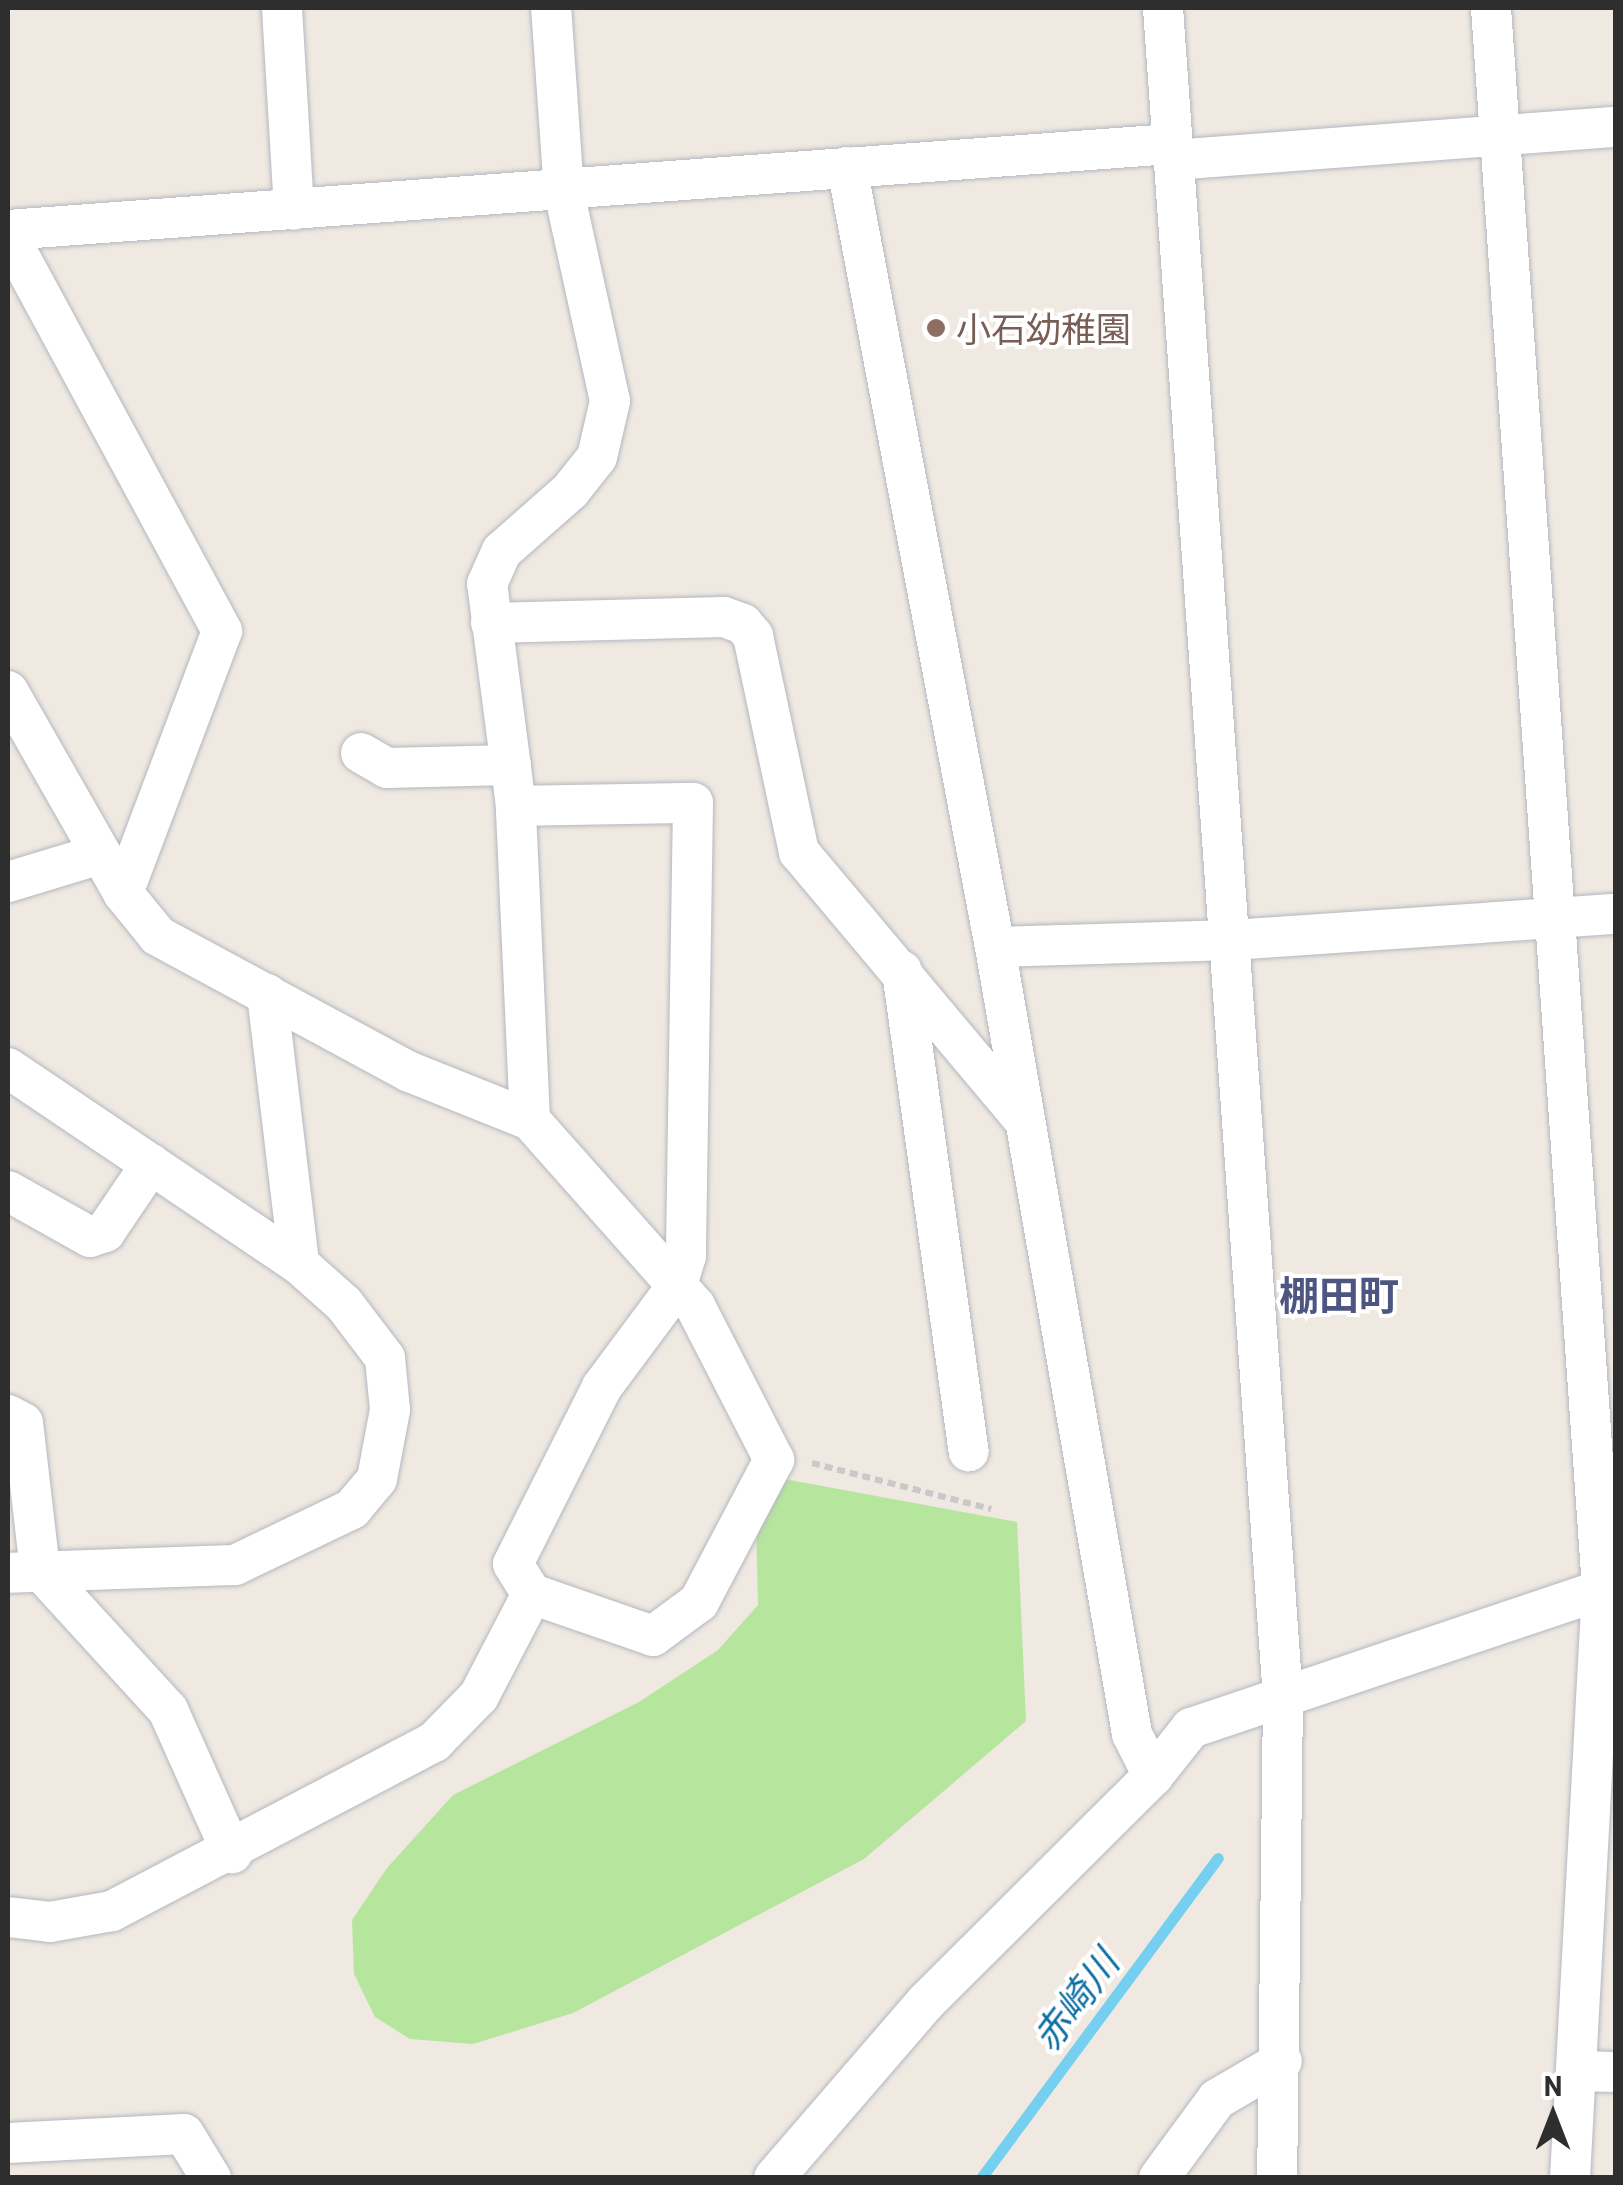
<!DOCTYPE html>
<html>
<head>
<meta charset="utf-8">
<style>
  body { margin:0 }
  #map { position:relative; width:1623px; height:2185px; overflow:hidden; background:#efe9e1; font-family:Barlow,"Noto Sans JP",sans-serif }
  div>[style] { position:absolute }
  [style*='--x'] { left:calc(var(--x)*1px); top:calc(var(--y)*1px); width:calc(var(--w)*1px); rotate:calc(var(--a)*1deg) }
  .green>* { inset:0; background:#b6e59e }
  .stream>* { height:11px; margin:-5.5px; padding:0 5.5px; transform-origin:5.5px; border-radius:5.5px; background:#75cff0 }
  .path>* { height:6px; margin-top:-3px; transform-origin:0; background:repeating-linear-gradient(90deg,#c9c9c9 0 8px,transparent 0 13px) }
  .roads { filter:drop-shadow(0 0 2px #b4b7c1) drop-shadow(0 0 2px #b4b7c1) }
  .minor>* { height:40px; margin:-20px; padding:0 20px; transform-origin:20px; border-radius:20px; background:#fff }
  .dots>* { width:28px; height:28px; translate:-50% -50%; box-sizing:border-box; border:5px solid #fff; border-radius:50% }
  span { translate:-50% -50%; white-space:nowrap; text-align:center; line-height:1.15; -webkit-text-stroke:8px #fff; paint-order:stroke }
  .education-label { font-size:35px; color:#785e54 }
  .left { translate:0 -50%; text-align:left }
  .water-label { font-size:38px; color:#0d6fa3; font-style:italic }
  .quarter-label { font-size:40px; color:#4d5680; font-weight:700 }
  .frame { position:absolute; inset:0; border:10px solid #2e2e2e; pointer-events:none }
  .north { position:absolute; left:1503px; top:2065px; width:100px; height:100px; -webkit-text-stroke:8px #fff; paint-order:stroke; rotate:0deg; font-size:28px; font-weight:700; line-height:40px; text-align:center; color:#2e2e2e }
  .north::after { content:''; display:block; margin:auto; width:35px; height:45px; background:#2e2e2e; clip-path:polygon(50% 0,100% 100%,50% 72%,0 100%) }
</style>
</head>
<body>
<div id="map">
  <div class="green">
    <div style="clip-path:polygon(768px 1476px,1017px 1522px,1026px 1721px,864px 1859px,573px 2013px,473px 2044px,410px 2039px,375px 2017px,354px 1974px,352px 1920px,387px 1868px,453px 1795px,639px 1702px,718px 1650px,758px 1605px,756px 1522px)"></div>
  </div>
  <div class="stream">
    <div style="--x:981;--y:2178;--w:398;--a:-53.5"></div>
  </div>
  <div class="path">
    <div style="--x:812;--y:1463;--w:185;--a:14.4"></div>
  </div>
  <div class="roads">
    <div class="minor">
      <div style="--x:282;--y:8;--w:202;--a:86.6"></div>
      <div style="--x:1163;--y:8;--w:1694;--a:85.94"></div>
      <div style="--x:1283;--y:1698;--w:480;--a:90.7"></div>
      <div style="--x:1491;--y:8;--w:1585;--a:85.98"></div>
      <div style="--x:1602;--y:1589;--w:590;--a:93.11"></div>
      <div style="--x:1173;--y:160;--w:444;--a:-4.3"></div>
      <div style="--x:847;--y:167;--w:794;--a:79.26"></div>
      <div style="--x:995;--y:947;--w:799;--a:80.12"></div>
      <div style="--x:1132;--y:1734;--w:47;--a:63.4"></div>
      <div style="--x:8;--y:230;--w:1167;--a:-4.23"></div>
      <div style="--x:8;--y:235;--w:450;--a:61.6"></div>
      <div style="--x:222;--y:631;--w:280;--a:110.7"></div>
      <div style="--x:491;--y:623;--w:233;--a:-1.5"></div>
      <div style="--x:724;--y:617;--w:20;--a:20"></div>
      <div style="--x:743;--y:624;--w:16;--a:50"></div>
      <div style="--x:753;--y:636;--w:221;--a:78"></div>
      <div style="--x:799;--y:852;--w:349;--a:50"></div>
      <div style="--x:8;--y:691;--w:232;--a:60.3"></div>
      <div style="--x:123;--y:893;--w:55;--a:50.9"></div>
      <div style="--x:158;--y:936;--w:286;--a:28.4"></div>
      <div style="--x:410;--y:1072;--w:129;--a:21.8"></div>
      <div style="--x:530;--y:1120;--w:249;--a:48.4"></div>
      <div style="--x:695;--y:1306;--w:173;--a:62.8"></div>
      <div style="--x:361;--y:753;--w:30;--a:30"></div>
      <div style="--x:387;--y:768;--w:124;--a:-1.4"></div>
      <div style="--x:516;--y:806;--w:177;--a:-1"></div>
      <div style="--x:693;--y:803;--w:453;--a:90.9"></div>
      <div style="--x:686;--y:1256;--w:31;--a:107"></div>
      <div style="--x:677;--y:1286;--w:126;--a:126.6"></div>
      <div style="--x:602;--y:1387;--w:198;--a:116.7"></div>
      <div style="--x:513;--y:1564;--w:36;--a:58"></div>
      <div style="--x:8;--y:882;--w:97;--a:-16.8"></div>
      <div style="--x:995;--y:947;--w:237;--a:-1.7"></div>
      <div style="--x:1232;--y:940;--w:385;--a:-3.9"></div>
      <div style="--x:902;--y:971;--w:485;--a:82.1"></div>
      <div style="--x:267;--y:994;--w:272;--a:83.2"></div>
      <div style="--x:8;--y:1068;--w:351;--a:34"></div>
      <div style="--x:299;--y:1264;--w:60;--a:41.6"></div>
      <div style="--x:344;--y:1304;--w:68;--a:52.8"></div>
      <div style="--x:385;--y:1358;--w:52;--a:84.5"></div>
      <div style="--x:390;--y:1410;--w:70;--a:100.7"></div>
      <div style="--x:377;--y:1479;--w:39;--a:130"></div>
      <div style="--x:352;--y:1509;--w:130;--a:154.4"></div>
      <div style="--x:235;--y:1565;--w:227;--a:178"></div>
      <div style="--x:530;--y:1120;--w:314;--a:-92.6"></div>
      <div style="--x:516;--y:806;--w:224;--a:-97.4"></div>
      <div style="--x:487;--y:584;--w:36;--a:-66"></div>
      <div style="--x:502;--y:551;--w:91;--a:-41.4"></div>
      <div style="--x:570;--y:491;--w:43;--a:-51.5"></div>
      <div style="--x:597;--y:457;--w:57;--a:-76.9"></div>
      <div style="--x:610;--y:401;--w:214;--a:-102.4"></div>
      <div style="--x:564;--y:192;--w:184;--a:-94"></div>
      <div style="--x:8;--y:1191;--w:94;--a:29.3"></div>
      <div style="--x:90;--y:1237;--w:16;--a:-18"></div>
      <div style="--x:105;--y:1232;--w:82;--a:-55.9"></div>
      <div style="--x:8;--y:1415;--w:17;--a:28"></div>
      <div style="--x:23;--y:1423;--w:148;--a:83.4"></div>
      <div style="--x:40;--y:1570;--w:190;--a:47.6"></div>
      <div style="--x:168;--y:1710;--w:157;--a:65.9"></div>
      <div style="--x:8;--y:1917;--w:42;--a:6.8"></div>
      <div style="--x:50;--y:1922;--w:63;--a:-10.1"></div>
      <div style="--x:112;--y:1911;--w:364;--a:-27.7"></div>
      <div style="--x:434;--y:1742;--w:64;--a:-45.6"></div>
      <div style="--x:479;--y:1696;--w:115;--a:-62.5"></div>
      <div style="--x:532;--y:1594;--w:128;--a:19.1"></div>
      <div style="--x:653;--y:1636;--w:57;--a:-36.5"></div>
      <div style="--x:699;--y:1602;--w:161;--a:-62.2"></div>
      <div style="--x:1576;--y:2071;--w:40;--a:1.4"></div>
      <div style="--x:8;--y:2143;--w:176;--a:-2.9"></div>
      <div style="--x:184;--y:2134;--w:52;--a:58.5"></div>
      <div style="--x:774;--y:2178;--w:233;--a:-49.2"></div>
      <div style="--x:926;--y:2002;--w:320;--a:-44.9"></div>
      <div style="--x:1153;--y:1776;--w:61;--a:-51.6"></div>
      <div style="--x:1191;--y:1728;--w:448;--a:-18.6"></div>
      <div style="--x:1159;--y:2178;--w:98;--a:-53.7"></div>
      <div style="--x:1217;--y:2099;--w:75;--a:-30.3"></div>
    </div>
  </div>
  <div class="dots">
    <div style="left:936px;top:328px;background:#8d6e63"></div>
  </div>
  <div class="education-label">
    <span class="left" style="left:956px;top:328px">小石幼稚園</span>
  </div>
  <div class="water-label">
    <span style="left:1075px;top:2000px;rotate:-53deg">赤崎川</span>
  </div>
  <div class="quarter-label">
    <span style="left:1339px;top:1294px">棚田町</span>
  </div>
  <div class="frame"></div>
  <div class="north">N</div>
</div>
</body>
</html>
